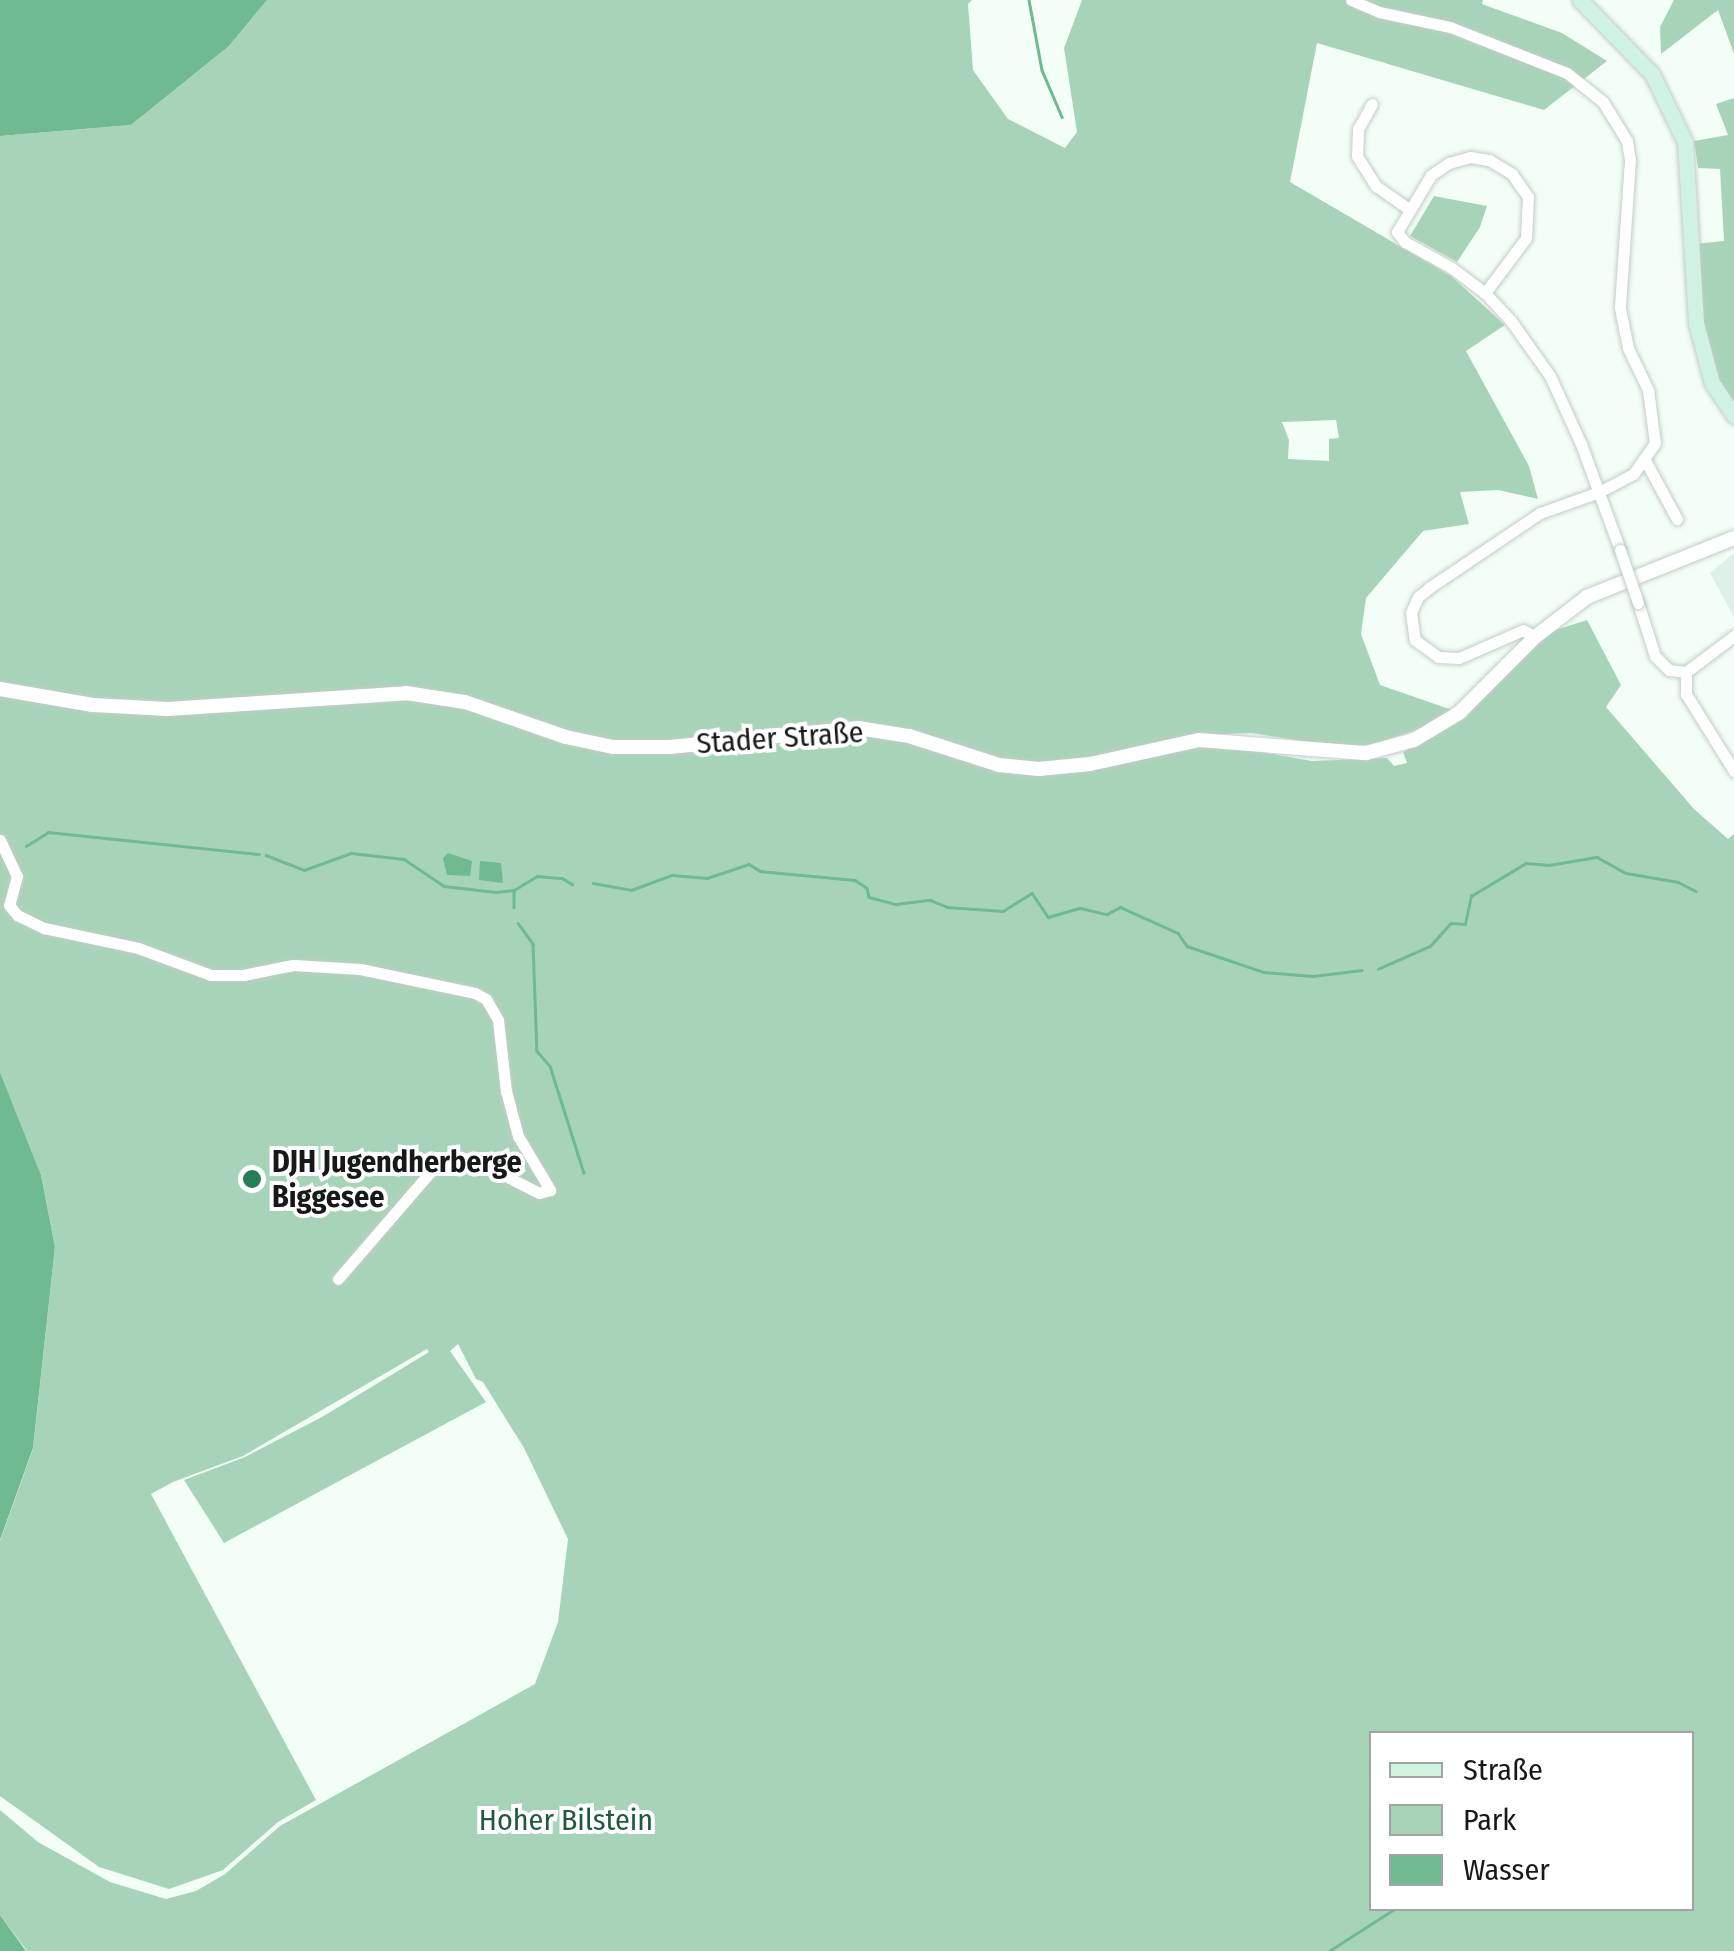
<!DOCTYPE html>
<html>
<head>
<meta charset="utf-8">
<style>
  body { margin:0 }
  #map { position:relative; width:1734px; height:1951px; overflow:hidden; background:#f3fef7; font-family:"Fira Sans Condensed",sans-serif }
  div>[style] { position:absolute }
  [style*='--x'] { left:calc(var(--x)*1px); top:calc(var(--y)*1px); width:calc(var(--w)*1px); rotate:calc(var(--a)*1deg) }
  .built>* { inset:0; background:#dff1e6 }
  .green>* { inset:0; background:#a7d4b9 }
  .water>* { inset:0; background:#6fba90 }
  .stream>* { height:2.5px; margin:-1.25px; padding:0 1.25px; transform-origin:1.25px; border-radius:1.25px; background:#6fba90 }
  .roads { filter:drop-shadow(0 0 2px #c1ccc5) drop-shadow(0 0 2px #c1ccc5) }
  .minor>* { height:11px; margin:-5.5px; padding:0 5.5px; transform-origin:5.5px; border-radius:5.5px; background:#fff }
  .tertiary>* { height:14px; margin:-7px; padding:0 7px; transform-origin:7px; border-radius:7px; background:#fff }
  .secondary>* { height:15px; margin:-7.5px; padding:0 7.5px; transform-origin:7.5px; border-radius:7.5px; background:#d0f3e1 }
  .bridges { filter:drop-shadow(0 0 2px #c1ccc5) drop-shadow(0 0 2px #c1ccc5) }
  .minor-bridge>* { height:11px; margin:-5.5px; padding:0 5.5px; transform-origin:5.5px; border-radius:5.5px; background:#fff }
  .dots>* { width:28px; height:28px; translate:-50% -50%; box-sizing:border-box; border:5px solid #fff; border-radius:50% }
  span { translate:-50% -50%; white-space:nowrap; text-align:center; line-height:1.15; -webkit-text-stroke:8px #fff; paint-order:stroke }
  .street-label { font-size:30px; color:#161917 }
  .poi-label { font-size:30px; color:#161917; font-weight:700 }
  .left { translate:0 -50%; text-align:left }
  .park-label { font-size:30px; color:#21593d }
  .legend { position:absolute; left:1369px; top:1731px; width:325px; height:180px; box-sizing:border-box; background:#fff; border:2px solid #a2a3a2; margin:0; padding:12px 18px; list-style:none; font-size:30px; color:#161917 }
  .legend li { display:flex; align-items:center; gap:20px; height:50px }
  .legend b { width:50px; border:2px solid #a2a3a2 }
</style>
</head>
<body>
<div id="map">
  <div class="built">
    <div style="clip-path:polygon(1734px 553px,1734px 617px,1710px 573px)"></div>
  </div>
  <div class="green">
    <div style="clip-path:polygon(evenodd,267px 0,972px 0,968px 4px,973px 70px,1008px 119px,1065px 148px,1077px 132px,1064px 48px,1082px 0,1483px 0,1482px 4px,1562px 33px,1607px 61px,1544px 110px,1317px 43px,1290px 182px,1451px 276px,1505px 325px,1466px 351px,1529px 466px,1538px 499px,1498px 490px,1460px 492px,1469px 524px,1423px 531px,1366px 598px,1361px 634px,1380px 685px,1452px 710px,1431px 725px,1371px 745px,1328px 745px,1251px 733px,1198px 735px,1200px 748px,1221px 745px,1312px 761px,1387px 758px,1394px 766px,1407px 763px,1403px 752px,1465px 718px,1546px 633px,1587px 620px,1621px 685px,1606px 707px,1694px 809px,1728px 839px,1734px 834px,1734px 1951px,27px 1951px,0 1915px,0 1810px,38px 1842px,110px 1882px,166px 1899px,196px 1891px,225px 1874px,280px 1826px,535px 1684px,558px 1622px,568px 1539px,524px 1448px,483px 1382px,476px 1379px,458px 1344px,450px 1351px,486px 1402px,224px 1543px,184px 1480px,245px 1457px,322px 1417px,429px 1352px,427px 1349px,243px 1456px,173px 1482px,151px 1494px,316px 1800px,278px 1822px,223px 1870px,169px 1889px,99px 1867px,0 1796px,0 1541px,33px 1449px,55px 1247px,41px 1175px,0 1072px,0 136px,131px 125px,229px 46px,267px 0,1336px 420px,1339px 438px,1329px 439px,1329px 461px,1288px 459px,1289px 440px,1282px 422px,1336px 420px,267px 0,1372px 1734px,1692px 1734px,1692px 1908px,1372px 1908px,1372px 1734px)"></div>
    <div style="clip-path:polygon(1674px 0,1734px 0,1734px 54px,1718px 10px,1661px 54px,1660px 27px)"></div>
    <div style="clip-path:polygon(1734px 98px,1734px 405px,1711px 367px,1701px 322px,1695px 244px,1724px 241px,1720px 169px,1698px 168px,1694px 141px,1728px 135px,1716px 104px)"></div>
    <div style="clip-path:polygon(1434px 196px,1487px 206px,1480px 227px,1457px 262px,1410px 236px)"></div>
  </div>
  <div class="water">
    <div style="clip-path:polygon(0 0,267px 0,229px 46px,131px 125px,0 136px)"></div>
    <div style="clip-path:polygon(448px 853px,472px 861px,470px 876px,447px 875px,443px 858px)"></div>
    <div style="clip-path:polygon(480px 861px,501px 863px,503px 883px,479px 880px)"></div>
    <div style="clip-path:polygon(0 1072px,41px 1175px,55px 1247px,33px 1448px,0 1540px)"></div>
    <div style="clip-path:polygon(0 1915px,26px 1951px,0 1951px)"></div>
  </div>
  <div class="stream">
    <div style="--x:1029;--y:0;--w:71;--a:79.5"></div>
    <div style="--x:1042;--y:70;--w:51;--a:66.9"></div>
    <div style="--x:26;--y:846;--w:26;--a:-32"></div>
    <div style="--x:48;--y:832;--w:212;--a:6"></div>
    <div style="--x:266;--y:855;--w:41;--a:21.5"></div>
    <div style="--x:304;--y:870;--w:50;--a:-19.9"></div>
    <div style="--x:351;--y:853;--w:53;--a:6.5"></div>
    <div style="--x:404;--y:859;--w:48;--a:34"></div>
    <div style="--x:444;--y:886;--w:52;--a:6.6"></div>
    <div style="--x:496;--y:892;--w:18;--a:-6"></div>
    <div style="--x:514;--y:890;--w:27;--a:-31"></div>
    <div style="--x:537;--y:876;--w:25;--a:5"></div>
    <div style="--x:562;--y:878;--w:12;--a:31"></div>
    <div style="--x:593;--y:883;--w:39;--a:10"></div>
    <div style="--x:631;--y:890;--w:44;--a:-20.1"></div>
    <div style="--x:672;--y:875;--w:35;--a:5"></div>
    <div style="--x:707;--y:878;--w:44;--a:-18.4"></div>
    <div style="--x:749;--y:864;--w:13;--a:32"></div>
    <div style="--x:760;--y:871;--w:95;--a:5.4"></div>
    <div style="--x:855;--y:880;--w:14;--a:34"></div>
    <div style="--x:867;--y:888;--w:9;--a:77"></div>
    <div style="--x:869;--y:897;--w:28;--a:15"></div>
    <div style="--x:896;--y:904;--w:34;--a:-7"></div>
    <div style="--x:930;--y:900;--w:18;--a:22"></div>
    <div style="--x:947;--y:907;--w:56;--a:4.1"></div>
    <div style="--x:1003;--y:911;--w:34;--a:-32"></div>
    <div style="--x:1032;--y:893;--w:29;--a:56"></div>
    <div style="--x:1048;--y:917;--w:33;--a:-16"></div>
    <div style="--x:1080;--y:908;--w:28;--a:13"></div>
    <div style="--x:1107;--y:914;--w:15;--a:-28"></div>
    <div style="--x:1120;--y:907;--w:64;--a:24.1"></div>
    <div style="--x:1178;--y:933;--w:16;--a:55"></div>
    <div style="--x:1187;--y:946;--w:81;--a:18.7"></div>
    <div style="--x:1264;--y:972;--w:49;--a:4.7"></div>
    <div style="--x:1313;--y:976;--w:49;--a:-7"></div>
    <div style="--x:514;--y:890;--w:17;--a:90"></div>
    <div style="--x:518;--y:923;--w:26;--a:54"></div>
    <div style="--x:533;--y:944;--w:107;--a:87.9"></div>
    <div style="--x:537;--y:1051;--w:20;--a:49"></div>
    <div style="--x:550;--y:1066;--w:112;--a:72.4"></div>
    <div style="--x:1378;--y:969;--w:57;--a:-23.9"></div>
    <div style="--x:1430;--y:946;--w:31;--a:-48"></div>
    <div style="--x:1451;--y:923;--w:14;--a:4"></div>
    <div style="--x:1465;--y:924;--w:29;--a:-78"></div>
    <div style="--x:1471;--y:896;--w:64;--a:-31"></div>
    <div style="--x:1526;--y:863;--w:23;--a:5"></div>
    <div style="--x:1549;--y:865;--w:49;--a:-9.5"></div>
    <div style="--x:1597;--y:857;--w:33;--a:29"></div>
    <div style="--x:1626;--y:873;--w:53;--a:9.8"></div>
    <div style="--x:1678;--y:882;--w:20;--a:27"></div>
    <div style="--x:1329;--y:1951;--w:80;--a:-32.7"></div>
  </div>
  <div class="roads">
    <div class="minor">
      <div style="--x:1351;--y:0;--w:30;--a:23"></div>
      <div style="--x:1379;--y:12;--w:73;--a:11.9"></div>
      <div style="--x:1450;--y:27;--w:126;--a:21.5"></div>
      <div style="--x:1567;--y:73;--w:46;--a:38.9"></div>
      <div style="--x:1603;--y:102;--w:46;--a:58.4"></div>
      <div style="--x:1627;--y:141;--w:19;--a:81"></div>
      <div style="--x:1630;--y:160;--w:148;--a:93.9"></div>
      <div style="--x:1620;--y:308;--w:41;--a:78.7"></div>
      <div style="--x:1628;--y:348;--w:47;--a:64.5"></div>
      <div style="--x:1648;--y:390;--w:53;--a:82.5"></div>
      <div style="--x:1655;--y:443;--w:38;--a:125"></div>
      <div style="--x:1633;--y:474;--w:38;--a:152"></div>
      <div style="--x:1599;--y:492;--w:63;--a:160.4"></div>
      <div style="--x:1540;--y:513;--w:134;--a:146"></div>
      <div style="--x:1429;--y:588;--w:14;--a:141"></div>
      <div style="--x:1418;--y:597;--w:17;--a:114"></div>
      <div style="--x:1411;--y:613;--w:27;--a:82"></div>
      <div style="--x:1415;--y:640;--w:29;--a:36"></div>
      <div style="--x:1438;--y:657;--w:21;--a:3"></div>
      <div style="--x:1459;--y:658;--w:70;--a:-23.6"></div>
      <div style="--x:1523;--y:630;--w:14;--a:30"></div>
      <div style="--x:1372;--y:104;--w:29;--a:119"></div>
      <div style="--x:1358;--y:129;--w:27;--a:92"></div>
      <div style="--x:1357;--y:156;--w:36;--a:58"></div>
      <div style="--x:1376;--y:186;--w:40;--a:34.9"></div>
      <div style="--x:1485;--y:293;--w:41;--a:-142.9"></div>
      <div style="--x:1452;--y:268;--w:54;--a:-151"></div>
      <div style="--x:1405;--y:242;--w:13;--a:-129"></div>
      <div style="--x:1397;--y:232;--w:66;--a:-59.2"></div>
      <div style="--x:1431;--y:175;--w:22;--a:-34"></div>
      <div style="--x:1449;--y:163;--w:22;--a:-16"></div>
      <div style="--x:1470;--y:157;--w:19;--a:9"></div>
      <div style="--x:1489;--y:160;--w:27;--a:31"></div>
      <div style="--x:1512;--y:174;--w:28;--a:55"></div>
      <div style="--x:1528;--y:197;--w:41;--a:92.8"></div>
      <div style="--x:1526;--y:238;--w:69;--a:126.7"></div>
      <div style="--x:1485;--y:293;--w:38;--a:47"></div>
      <div style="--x:1511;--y:321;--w:67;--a:54.7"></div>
      <div style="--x:1550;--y:376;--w:75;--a:65.5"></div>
      <div style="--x:1581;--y:444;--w:113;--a:69.8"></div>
      <div style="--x:1646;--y:462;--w:65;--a:61.5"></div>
      <div style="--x:1638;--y:603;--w:56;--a:72.2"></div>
      <div style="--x:1655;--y:656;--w:20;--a:45"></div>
      <div style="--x:1669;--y:670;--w:17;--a:7"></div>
      <div style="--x:1686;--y:672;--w:60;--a:-36.9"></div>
      <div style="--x:1686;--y:672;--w:22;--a:90"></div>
      <div style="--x:1686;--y:694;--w:91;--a:58.1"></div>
      <div style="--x:0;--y:840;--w:40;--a:65"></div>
      <div style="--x:17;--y:876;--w:30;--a:105"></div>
      <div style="--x:9;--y:905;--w:13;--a:51"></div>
      <div style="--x:17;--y:915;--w:30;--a:26"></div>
      <div style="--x:44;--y:928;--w:96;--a:12"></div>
      <div style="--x:138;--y:948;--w:78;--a:20.3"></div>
      <div style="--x:211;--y:975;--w:32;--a:0"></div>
      <div style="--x:243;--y:975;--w:51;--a:-11.3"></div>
      <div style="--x:293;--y:965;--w:67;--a:3.4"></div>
      <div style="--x:360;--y:969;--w:117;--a:11.8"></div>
      <div style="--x:475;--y:993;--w:13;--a:29"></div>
      <div style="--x:486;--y:999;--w:24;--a:60"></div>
      <div style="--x:498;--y:1020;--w:71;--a:83.6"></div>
      <div style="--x:506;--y:1091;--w:47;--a:75.1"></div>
      <div style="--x:518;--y:1136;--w:63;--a:59.3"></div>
      <div style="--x:550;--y:1190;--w:11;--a:165"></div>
      <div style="--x:539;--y:1193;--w:77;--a:-153.1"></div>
      <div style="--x:470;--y:1158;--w:32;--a:171"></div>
      <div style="--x:438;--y:1163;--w:153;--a:130.8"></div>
    </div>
    <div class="tertiary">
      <div style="--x:0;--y:689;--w:94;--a:9.8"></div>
      <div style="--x:93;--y:705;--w:75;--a:3.1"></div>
      <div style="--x:168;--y:709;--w:239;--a:-3.8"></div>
      <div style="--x:406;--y:693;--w:60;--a:8.7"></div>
      <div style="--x:465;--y:702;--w:107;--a:19.1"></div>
      <div style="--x:566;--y:737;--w:48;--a:12"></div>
      <div style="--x:613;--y:747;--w:57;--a:0"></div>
      <div style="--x:670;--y:747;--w:189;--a:-5.8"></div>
      <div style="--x:858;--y:728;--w:52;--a:8.9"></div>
      <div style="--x:909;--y:736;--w:95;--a:17.9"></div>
      <div style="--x:999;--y:765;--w:40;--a:5.7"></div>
      <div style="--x:1039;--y:769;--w:51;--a:-5.6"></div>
      <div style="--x:1090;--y:764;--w:112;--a:-12.4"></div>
      <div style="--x:1199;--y:740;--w:168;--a:4.5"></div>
      <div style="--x:1366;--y:753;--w:50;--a:-15.2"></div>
      <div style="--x:1414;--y:740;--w:52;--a:-31"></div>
      <div style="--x:1459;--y:713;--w:107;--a:-45"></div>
      <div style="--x:1535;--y:637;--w:66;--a:-37.6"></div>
      <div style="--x:1587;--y:597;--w:158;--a:-21.9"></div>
    </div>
    <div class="secondary">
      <div style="--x:1580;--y:0;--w:103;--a:45.8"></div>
      <div style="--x:1652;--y:74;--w:76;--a:64.1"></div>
      <div style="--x:1685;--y:142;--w:181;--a:86.5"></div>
      <div style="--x:1696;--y:323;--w:62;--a:75.1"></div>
      <div style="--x:1712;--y:383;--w:40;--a:56"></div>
    </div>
  </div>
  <div class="bridges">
    <div class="minor-bridge">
      <div style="--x:1620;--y:550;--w:56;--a:71.2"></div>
    </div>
  </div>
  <div class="dots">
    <div style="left:252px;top:1179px;background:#247f54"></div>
  </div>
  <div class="street-label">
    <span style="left:780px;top:738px;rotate:-4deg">Stader Straße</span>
  </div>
  <div class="poi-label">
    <span class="left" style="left:272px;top:1179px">DJH Jugendherberge<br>Biggesee</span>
  </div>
  <div class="park-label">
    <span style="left:566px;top:1820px">Hoher Bilstein</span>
  </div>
  <ul class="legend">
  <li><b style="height:12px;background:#d0f3e1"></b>Straße</li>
  <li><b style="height:28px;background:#a7d4b9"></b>Park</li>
  <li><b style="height:28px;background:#6fba90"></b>Wasser</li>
  </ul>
</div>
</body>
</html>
